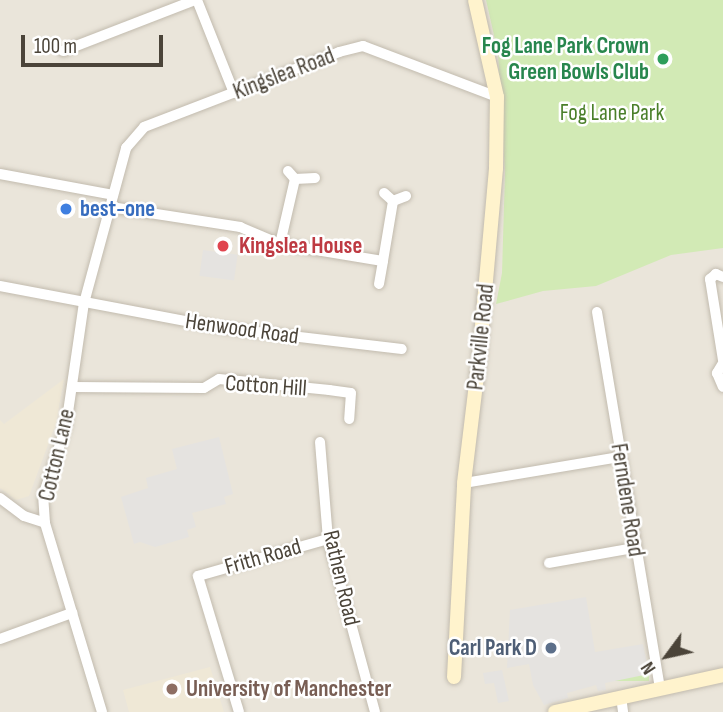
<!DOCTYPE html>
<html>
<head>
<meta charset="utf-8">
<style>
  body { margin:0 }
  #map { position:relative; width:723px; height:712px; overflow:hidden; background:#f6f3ec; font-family:"Sofia Sans Condensed",sans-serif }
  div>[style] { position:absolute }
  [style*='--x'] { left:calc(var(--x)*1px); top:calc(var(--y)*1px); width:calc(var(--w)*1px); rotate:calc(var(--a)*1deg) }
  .residential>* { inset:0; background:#eae5da; transform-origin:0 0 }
  .education>* { inset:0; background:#efe8d6 }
  .green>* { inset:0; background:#d2eab5; transform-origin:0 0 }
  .parking>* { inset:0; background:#e5e3e0; transform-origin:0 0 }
  .roads { filter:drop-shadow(0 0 2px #c2bbae) drop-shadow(0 0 2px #c2bbae) }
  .street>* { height:10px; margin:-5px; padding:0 5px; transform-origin:5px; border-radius:5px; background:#fff }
  .secondary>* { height:14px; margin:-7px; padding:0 7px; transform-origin:7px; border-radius:7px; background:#fff3cd }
  .dots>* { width:19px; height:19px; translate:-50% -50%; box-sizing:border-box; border:4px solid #fff; border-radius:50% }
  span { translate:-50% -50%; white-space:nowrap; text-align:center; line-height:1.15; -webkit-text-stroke:5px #fff; paint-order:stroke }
  .leisure-label { font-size:23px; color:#27864d; font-weight:700 }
  .right { translate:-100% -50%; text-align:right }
  .street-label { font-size:23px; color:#4b4439 }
  .park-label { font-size:23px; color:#4a7f2a }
  .shop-label { font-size:23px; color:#366cbe; font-weight:700 }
  .left { translate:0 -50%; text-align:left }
  .health-label { font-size:23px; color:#be3a42; font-weight:700 }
  .service-label { font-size:23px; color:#4e5e75; font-weight:700 }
  .education-label { font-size:23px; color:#785e54; font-weight:700 }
  .north { position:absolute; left:632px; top:621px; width:70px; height:70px; -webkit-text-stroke:5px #fff; paint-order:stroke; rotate:237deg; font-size:19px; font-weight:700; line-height:28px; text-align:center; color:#4b4439 }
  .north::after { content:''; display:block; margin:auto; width:24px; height:32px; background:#4b4439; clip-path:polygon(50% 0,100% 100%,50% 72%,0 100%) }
  .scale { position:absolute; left:21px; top:35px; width:142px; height:32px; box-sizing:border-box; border:4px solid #4b4439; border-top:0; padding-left:9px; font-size:21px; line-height:24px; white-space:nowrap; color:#4b4439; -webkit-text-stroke:5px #fff; paint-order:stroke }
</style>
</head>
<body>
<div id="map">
  <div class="residential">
    <div style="left:0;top:0;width:723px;height:712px"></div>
  </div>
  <div class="education">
    <div style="clip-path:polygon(64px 379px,56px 423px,29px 496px,16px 500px,0 488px,0 420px,4px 424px)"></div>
    <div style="clip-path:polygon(210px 667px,224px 712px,129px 712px,123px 690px)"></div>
  </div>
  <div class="green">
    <div style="clip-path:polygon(486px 0,723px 0,723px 248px,671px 255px,596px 286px,543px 291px,496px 304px,502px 273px,505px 173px,498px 53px)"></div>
    <div style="left:649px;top:674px;width:7px;height:46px;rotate:90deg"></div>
  </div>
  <div class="parking">
    <div style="left:203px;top:250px;width:35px;height:26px;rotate:8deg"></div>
    <div style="clip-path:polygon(219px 437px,233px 494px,224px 497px,226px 504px,192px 513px,196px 527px,187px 530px,189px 537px,155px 547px,140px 542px,134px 544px,121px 497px,148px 488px,146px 478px,177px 469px,172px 449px)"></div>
    <div style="clip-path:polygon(586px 597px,595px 652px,643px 644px,649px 674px,605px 683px,606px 690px,598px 691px,596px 685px,567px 693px,568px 698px,544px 705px,533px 685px,529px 664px,507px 668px,510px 610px)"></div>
    <div style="clip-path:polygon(502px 670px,509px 701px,498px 703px,494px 683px,485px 684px,483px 673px)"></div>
  </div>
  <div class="roads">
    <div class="street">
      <div style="--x:197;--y:0;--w:100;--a:68.3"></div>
      <div style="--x:63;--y:51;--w:142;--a:-21.1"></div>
      <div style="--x:288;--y:171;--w:11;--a:49"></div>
      <div style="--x:295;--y:179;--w:20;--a:-3"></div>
      <div style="--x:0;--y:174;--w:115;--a:10.5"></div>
      <div style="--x:393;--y:201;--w:14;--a:-21"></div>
      <div style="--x:111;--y:207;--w:131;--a:8.8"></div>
      <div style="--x:240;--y:227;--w:43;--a:23"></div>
      <div style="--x:280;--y:244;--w:104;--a:9.4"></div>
      <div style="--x:383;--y:261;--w:61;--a:-80.5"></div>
      <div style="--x:393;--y:201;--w:12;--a:-138"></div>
      <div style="--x:280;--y:244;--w:67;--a:-77"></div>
      <div style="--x:723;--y:277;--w:8;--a:-157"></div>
      <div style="--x:716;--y:274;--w:8;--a:140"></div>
      <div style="--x:710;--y:279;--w:82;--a:80.9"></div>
      <div style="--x:379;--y:284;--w:23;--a:-80"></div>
      <div style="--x:0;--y:286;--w:227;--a:10.7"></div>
      <div style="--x:223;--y:328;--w:180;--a:6.7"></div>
      <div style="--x:597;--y:312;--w:380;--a:80.5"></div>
      <div style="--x:723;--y:363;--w:12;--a:121"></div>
      <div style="--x:717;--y:373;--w:15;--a:67"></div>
      <div style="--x:72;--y:387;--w:132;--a:0.4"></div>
      <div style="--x:204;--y:388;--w:17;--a:-31"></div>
      <div style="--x:219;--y:379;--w:111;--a:5.7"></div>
      <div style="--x:329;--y:390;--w:22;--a:8"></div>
      <div style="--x:351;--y:393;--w:26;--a:94"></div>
      <div style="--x:320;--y:442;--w:97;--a:85.3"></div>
      <div style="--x:328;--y:539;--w:179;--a:74.8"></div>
      <div style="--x:464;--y:483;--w:157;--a:-9.5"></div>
      <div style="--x:0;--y:498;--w:30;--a:37"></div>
      <div style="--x:24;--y:516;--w:22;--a:18"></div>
      <div style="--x:549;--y:563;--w:86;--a:-10"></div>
      <div style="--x:0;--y:639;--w:77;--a:-19.9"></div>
      <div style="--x:621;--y:697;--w:15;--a:82"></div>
      <div style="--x:102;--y:712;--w:197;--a:-106.8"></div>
      <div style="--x:45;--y:523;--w:27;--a:-94"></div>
      <div style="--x:43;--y:496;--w:74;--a:-71.8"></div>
      <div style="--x:66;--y:426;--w:124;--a:-81.7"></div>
      <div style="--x:84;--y:303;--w:161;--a:-74.8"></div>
      <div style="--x:126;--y:148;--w:28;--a:-49"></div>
      <div style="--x:144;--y:127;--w:209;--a:-21"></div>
      <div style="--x:339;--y:52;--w:25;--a:-14"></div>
      <div style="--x:363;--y:46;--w:143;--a:20.8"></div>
      <div style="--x:239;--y:712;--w:142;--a:-106.8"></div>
      <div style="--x:198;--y:576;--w:135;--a:-15.9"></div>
    </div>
    <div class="secondary">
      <div style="--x:454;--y:677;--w:194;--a:-87"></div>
      <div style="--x:464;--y:483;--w:125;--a:-83.1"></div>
      <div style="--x:479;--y:359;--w:192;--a:-84.9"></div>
      <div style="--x:496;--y:168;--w:71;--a:-89.2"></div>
      <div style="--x:497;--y:97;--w:99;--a:-102.8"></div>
      <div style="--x:555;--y:712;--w:172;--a:-12.4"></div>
    </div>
  </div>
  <div class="dots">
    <div style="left:663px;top:59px;background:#2e9e5b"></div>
    <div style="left:66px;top:209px;background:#3f7fe0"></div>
    <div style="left:223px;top:246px;background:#e0444e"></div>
    <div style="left:551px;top:648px;background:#5c6f8a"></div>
    <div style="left:172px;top:689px;background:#8d6e63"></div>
  </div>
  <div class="leisure-label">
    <span class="right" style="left:649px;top:59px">Fog Lane Park Crown<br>Green Bowls Club</span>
  </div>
  <div class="street-label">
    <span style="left:284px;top:74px;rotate:-21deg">Kingslea Road</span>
    <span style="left:242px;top:329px;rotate:8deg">Henwood Road</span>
    <span style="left:481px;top:337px;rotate:-84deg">Parkville Road</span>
    <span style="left:266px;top:386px;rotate:4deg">Cotton Hill</span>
    <span style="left:57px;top:455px;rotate:-77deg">Cotton Lane</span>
    <span style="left:627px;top:500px;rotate:81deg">Ferndene Road</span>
    <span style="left:263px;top:557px;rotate:-16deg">Frith Road</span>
    <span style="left:341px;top:578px;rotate:77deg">Rathen Road</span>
  </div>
  <div class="park-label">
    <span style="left:612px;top:113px">Fog Lane Park</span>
  </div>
  <div class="shop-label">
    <span class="left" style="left:80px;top:209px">best-one</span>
  </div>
  <div class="health-label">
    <span class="left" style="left:239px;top:246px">Kingslea House</span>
  </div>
  <div class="service-label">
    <span class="right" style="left:537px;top:648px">Carl Park D</span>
  </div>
  <div class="education-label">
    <span class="left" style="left:186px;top:689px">University of Manchester</span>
  </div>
  <div class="north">N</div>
  <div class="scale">100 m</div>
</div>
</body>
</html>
